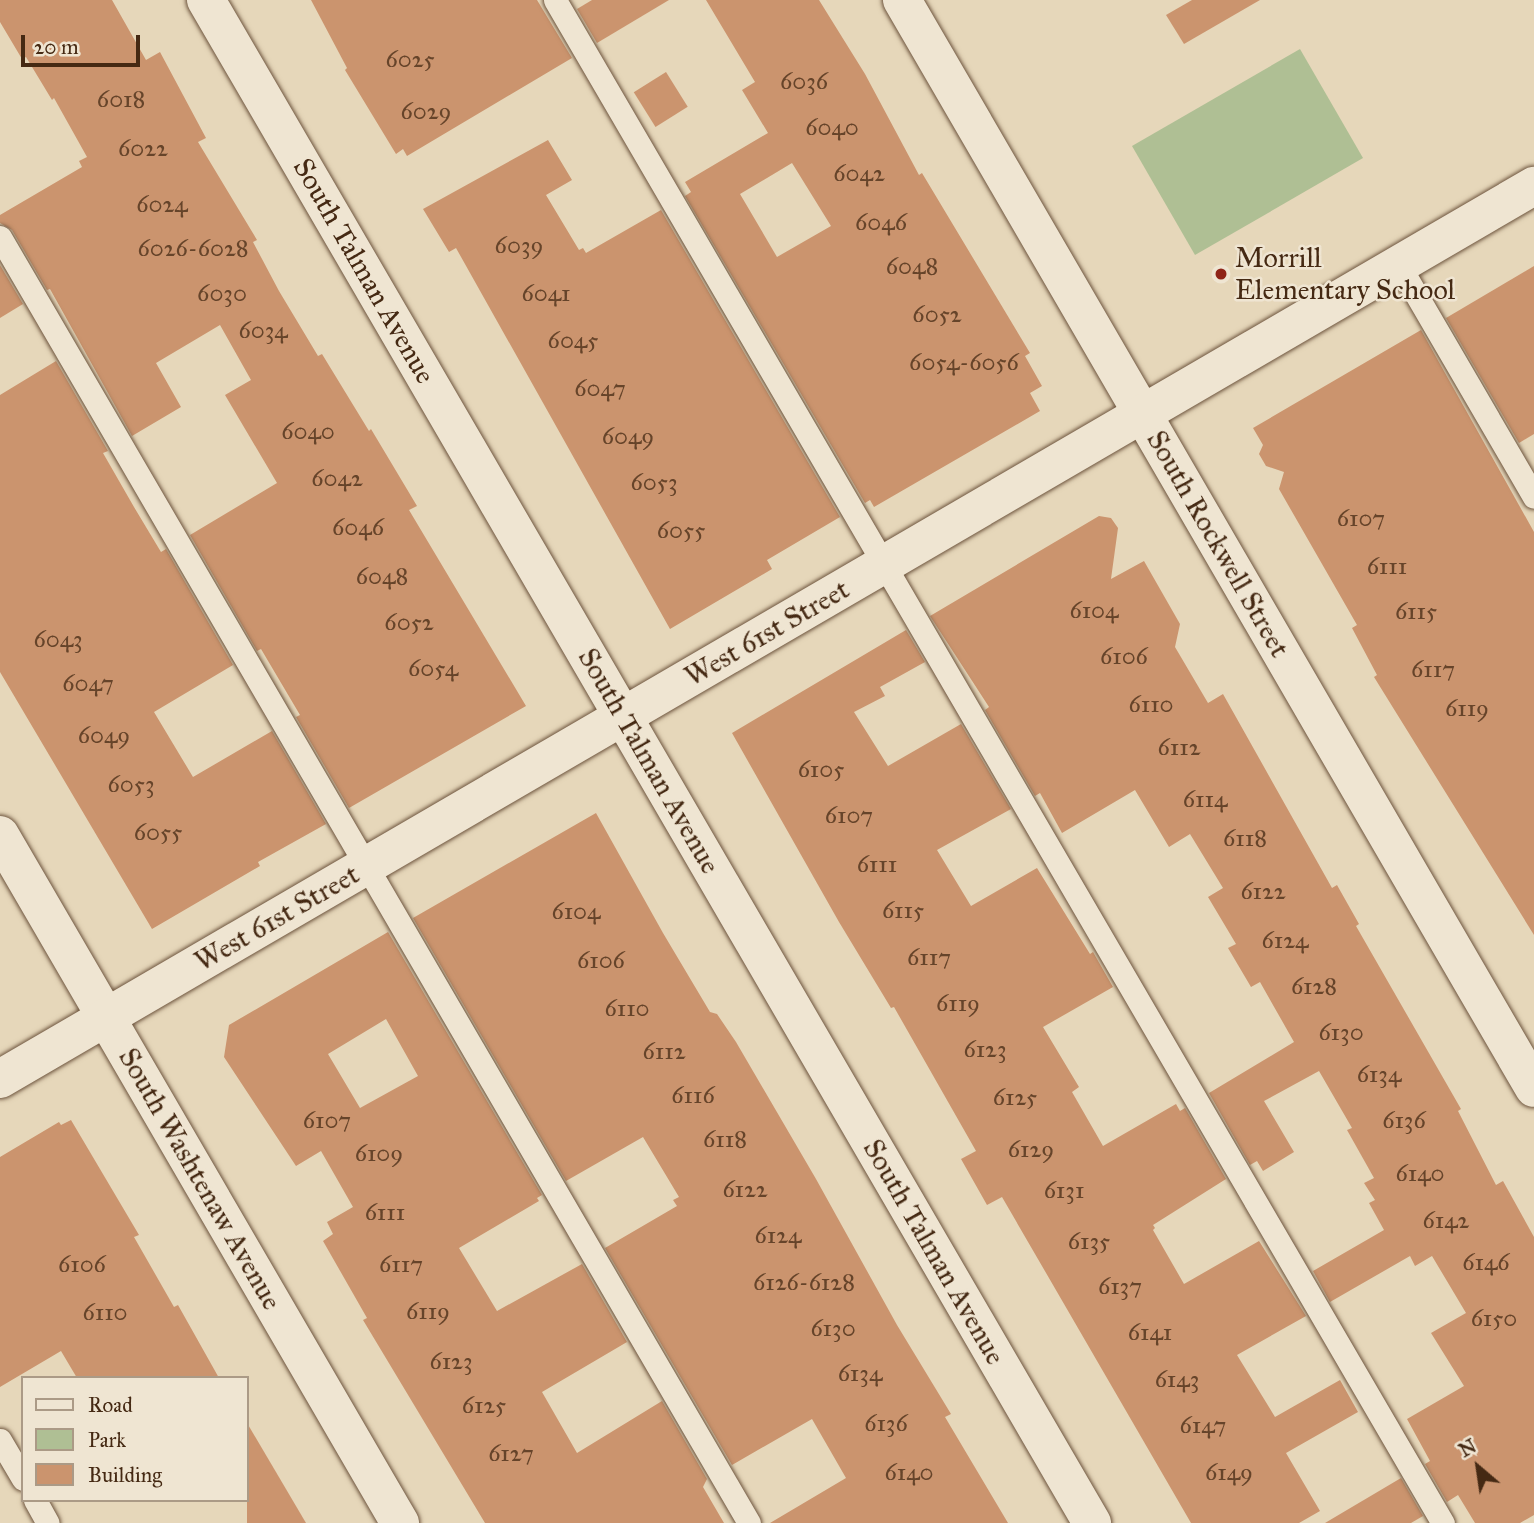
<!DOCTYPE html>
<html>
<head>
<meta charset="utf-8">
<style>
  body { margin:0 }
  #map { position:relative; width:1534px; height:1523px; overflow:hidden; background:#e6d7ba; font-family:"IM FELL Great Primer",serif }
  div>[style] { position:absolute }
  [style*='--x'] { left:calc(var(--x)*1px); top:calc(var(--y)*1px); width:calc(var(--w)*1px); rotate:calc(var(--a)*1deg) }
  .green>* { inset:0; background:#afbf94; transform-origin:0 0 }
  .building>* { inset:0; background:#cb946e; transform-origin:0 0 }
  .roads { filter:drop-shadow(0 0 2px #6d543d) drop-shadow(0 0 2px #6d543d) }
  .lane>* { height:23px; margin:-11.5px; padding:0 11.5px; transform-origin:11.5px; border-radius:11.5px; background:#efe5d2 }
  .street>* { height:38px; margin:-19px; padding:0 19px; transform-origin:19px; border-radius:19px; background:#efe5d2 }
  .dots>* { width:19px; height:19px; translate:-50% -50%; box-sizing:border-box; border:4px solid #efe5d2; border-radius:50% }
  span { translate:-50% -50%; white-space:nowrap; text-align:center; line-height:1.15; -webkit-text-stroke:5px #efe5d2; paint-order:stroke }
  .number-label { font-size:24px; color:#66442a }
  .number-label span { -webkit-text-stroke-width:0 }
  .poi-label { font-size:28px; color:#452913 }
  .left { translate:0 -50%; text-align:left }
  .street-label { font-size:28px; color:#452913 }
  .legend { position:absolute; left:21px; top:1376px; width:228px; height:126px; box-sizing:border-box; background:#efe5d2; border:2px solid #ab9a86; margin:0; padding:9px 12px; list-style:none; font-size:21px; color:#452913 }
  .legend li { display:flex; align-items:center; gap:14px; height:35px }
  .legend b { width:35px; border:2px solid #ab9a86 }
  .north { position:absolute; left:1443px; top:1432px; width:70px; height:70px; -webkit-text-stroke:5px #efe5d2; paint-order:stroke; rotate:331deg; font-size:19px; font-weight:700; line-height:28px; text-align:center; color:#452913 }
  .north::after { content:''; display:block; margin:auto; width:24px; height:32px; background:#452913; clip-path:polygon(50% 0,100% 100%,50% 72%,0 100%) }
  .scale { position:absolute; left:21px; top:35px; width:119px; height:32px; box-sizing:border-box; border:4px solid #452913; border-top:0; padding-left:9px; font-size:21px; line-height:24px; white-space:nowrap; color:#452913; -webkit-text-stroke:5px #efe5d2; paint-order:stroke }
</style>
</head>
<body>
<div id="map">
  <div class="green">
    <div style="left:1300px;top:49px;width:126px;height:194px;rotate:60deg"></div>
  </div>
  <div class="building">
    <div style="clip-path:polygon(0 0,112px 0,146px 60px,160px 52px,206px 138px,198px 142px,257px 240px,253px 242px,279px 291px,318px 356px,322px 354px,369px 431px,371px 429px,417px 506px,409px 510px,526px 706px,349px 808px,296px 717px,300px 715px,261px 649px,257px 651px,190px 535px,277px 483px,225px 395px,251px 380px,220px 325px,156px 363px,181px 407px,132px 436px,50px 289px,47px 290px,12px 230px,0 223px,0 215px,82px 167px,79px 161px,87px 157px,54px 98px,52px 100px,26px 57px,22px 59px,0 22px)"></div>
    <div style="clip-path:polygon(311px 0,537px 0,572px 58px,407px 156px,403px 149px,396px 154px,345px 70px,347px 68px)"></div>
    <div style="clip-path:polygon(592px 0,669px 0,597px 43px,577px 9px)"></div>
    <div style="clip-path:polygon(evenodd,706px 0,819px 0,865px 74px,919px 175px,922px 173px,1030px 353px,1025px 356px,1042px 386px,1030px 393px,1040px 411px,874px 507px,870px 500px,865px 503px,685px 196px,691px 192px,685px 182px,768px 133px,742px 90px,755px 82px,706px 0,792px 163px,831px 226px,777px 257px,740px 194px,792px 163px)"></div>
    <div style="clip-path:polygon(1192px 0,1260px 0,1184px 44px,1166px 15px)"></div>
    <div style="left:666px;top:72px;width:41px;height:38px;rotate:58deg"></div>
    <div style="clip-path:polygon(548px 140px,572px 180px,546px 195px,579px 250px,583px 248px,586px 253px,661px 210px,840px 517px,767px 560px,772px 569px,670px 629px,456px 248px,449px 252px,423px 209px)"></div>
    <div style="clip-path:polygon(0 265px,23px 304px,0 318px)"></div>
    <div style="clip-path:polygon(1534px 266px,1534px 434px,1519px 443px,1446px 318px)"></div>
    <div style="clip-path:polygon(1421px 330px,1534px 532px,1534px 935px,1374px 677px,1377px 675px,1352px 628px,1357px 625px,1279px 489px,1284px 472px,1266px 466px,1259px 454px,1263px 445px,1253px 428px)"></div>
    <div style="clip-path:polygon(56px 361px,108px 451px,103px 453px,134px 507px,161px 552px,166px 549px,233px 665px,154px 712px,193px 777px,272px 731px,326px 824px,258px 862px,260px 866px,152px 929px,0 672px,0 395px)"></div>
    <div style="clip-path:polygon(1099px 516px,1111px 518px,1118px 528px,1111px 579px,1144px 561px,1180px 624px,1175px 647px,1208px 703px,1223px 694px,1332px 888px,1337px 885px,1359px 924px,1356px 926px,1461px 1109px,1458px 1111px,1496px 1185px,1503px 1181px,1534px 1237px,1534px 1515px,1520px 1523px,1475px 1523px,1458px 1495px,1447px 1502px,1425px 1464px,1430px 1461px,1407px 1419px,1464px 1386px,1431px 1333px,1466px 1313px,1432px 1256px,1415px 1266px,1410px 1256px,1330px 1302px,1313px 1271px,1384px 1230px,1369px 1203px,1375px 1200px,1364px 1183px,1374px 1178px,1347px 1130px,1352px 1128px,1319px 1071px,1264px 1101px,1294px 1152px,1263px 1171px,1257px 1161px,1250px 1165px,1209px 1093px,1294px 1042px,1260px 982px,1251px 987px,1228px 948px,1236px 944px,1208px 897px,1223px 888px,1190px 834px,1169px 847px,1135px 790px,1062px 833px,1040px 793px,1035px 796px,985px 710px,989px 707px,930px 616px)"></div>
    <div style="clip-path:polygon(906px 630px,925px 662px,880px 687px,885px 696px,854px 712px,888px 766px,961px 724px,1011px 809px,937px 850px,971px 906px,1037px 868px,1090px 954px,1093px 952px,1113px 987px,1043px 1027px,1079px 1087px,1072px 1092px,1103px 1146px,1176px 1104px,1180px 1111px,1185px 1108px,1226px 1179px,1153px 1225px,1155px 1228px,1153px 1230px,1184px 1284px,1259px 1241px,1306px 1316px,1237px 1355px,1275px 1417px,1340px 1380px,1358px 1412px,1286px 1453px,1320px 1511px,1299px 1523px,1191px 1523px,1002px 1197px,987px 1205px,961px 1159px,976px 1151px,894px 1007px,891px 1008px,839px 922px,732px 733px)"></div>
    <div style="clip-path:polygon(596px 813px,663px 933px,710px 1012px,717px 1014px,736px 1042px,816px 1179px,897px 1325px,951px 1414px,945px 1417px,1008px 1523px,770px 1523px,846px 1478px,812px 1419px,732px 1465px,605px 1248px,677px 1206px,673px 1200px,679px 1197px,643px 1137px,566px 1181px,413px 918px)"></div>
    <div style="clip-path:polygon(evenodd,388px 932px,542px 1195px,537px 1198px,539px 1201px,459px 1248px,497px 1311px,582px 1264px,627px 1342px,542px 1392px,577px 1453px,662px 1401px,707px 1479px,703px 1487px,724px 1523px,485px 1523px,363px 1320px,367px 1318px,323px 1241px,333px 1234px,327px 1222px,353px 1207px,321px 1151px,296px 1166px,224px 1057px,229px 1025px,388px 932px,386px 1019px,418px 1076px,360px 1108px,328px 1054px,386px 1019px)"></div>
    <div style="clip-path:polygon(71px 1120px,139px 1235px,134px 1237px,174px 1307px,178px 1305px,219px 1378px,77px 1378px,61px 1351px,0 1387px,0 1157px,59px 1122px,61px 1125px)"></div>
    <div style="clip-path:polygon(247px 1423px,306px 1523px,247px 1523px)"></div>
    <div style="clip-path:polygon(1401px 1478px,1423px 1516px,1411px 1523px,1325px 1523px)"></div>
  </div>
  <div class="roads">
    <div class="lane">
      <div style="--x:555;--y:0;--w:1763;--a:59.76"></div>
      <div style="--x:0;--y:237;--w:1488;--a:59.78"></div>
      <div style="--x:1399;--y:265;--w:268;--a:59.8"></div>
      <div style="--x:0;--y:1440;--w:45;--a:59.5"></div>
      <div style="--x:35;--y:1500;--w:26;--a:61"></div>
    </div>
    <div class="street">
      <div style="--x:206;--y:0;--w:1762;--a:59.81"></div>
      <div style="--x:902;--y:0;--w:1258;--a:59.85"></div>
      <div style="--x:0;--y:835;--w:796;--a:59.83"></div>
      <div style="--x:0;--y:1079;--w:1775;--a:-30.21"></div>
    </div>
  </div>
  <div class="dots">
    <div style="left:1221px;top:274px;background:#8f2418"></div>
  </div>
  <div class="number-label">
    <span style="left:410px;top:60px">6025</span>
    <span style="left:804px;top:82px">6036</span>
    <span style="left:121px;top:100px">6018</span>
    <span style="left:426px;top:112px">6029</span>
    <span style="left:832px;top:128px">6040</span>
    <span style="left:143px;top:149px">6022</span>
    <span style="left:859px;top:174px">6042</span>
    <span style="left:162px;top:205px">6024</span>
    <span style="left:881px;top:223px">6046</span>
    <span style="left:519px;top:246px">6039</span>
    <span style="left:193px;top:249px">6026-6028</span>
    <span style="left:912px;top:267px">6048</span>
    <span style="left:222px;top:294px">6030</span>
    <span style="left:546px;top:294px">6041</span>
    <span style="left:937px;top:315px">6052</span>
    <span style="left:263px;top:331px">6034</span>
    <span style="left:573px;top:341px">6045</span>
    <span style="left:964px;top:363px">6054-6056</span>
    <span style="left:600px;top:389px">6047</span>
    <span style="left:308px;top:432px">6040</span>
    <span style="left:628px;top:437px">6049</span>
    <span style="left:337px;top:479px">6042</span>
    <span style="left:654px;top:483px">6053</span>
    <span style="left:1361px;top:519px">6107</span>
    <span style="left:358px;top:528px">6046</span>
    <span style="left:681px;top:531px">6055</span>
    <span style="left:1387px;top:567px">6111</span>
    <span style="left:382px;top:577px">6048</span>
    <span style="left:1094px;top:611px">6104</span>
    <span style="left:1416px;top:612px">6115</span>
    <span style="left:409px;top:623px">6052</span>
    <span style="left:58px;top:640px">6043</span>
    <span style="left:1124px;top:657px">6106</span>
    <span style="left:433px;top:669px">6054</span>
    <span style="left:1433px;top:670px">6117</span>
    <span style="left:88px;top:684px">6047</span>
    <span style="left:1151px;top:705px">6110</span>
    <span style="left:1467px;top:709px">6119</span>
    <span style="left:104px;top:736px">6049</span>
    <span style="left:1179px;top:748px">6112</span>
    <span style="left:821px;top:770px">6105</span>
    <span style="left:131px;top:785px">6053</span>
    <span style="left:1205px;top:800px">6114</span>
    <span style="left:849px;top:816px">6107</span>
    <span style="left:158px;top:833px">6055</span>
    <span style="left:1245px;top:839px">6118</span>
    <span style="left:877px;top:865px">6111</span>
    <span style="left:1263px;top:892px">6122</span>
    <span style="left:903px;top:911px">6115</span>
    <span style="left:576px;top:912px">6104</span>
    <span style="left:1285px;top:941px">6124</span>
    <span style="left:929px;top:958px">6117</span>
    <span style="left:601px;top:961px">6106</span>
    <span style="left:1314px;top:987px">6128</span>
    <span style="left:958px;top:1004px">6119</span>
    <span style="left:627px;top:1009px">6110</span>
    <span style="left:1341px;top:1033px">6130</span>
    <span style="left:985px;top:1050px">6123</span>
    <span style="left:664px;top:1052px">6112</span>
    <span style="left:1379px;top:1075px">6134</span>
    <span style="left:693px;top:1096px">6116</span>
    <span style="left:1015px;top:1098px">6125</span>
    <span style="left:327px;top:1121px">6107</span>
    <span style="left:1404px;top:1121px">6136</span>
    <span style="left:725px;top:1140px">6118</span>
    <span style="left:1031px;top:1150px">6129</span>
    <span style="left:379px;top:1154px">6109</span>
    <span style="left:1420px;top:1174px">6140</span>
    <span style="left:745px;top:1190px">6122</span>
    <span style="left:1064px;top:1191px">6131</span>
    <span style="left:385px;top:1213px">6111</span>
    <span style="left:1446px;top:1221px">6142</span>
    <span style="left:778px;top:1236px">6124</span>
    <span style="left:1089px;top:1242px">6135</span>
    <span style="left:1486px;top:1263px">6146</span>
    <span style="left:82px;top:1265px">6106</span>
    <span style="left:401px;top:1265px">6117</span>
    <span style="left:804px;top:1283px">6126-6128</span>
    <span style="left:1120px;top:1287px">6137</span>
    <span style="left:428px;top:1312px">6119</span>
    <span style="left:105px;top:1313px">6110</span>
    <span style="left:1494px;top:1319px">6150</span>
    <span style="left:833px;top:1329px">6130</span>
    <span style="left:1150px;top:1333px">6141</span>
    <span style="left:451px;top:1362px">6123</span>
    <span style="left:860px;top:1374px">6134</span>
    <span style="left:1177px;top:1380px">6143</span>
    <span style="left:484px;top:1406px">6125</span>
    <span style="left:886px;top:1424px">6136</span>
    <span style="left:1203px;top:1426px">6147</span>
    <span style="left:511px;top:1454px">6127</span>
    <span style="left:909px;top:1473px">6140</span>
    <span style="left:1229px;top:1473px">6149</span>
  </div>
  <div class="poi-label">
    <span class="left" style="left:1235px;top:274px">Morrill<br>Elementary School</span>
  </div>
  <div class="street-label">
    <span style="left:364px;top:271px;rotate:60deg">South Talman Avenue</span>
    <span style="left:1218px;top:544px;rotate:60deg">South Rockwell Street</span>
    <span style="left:767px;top:633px;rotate:-30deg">West 61st Street</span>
    <span style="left:649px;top:761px;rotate:60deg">South Talman Avenue</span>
    <span style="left:277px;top:918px;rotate:-30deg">West 61st Street</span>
    <span style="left:200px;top:1179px;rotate:60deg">South Washtenaw Avenue</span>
    <span style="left:934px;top:1252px;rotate:60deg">South Talman Avenue</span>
  </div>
  <ul class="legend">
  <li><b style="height:9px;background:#efe5d2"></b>Road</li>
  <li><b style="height:19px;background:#afbf94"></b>Park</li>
  <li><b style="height:19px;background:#cb946e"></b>Building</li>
  </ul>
  <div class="north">N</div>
  <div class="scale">20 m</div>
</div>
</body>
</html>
